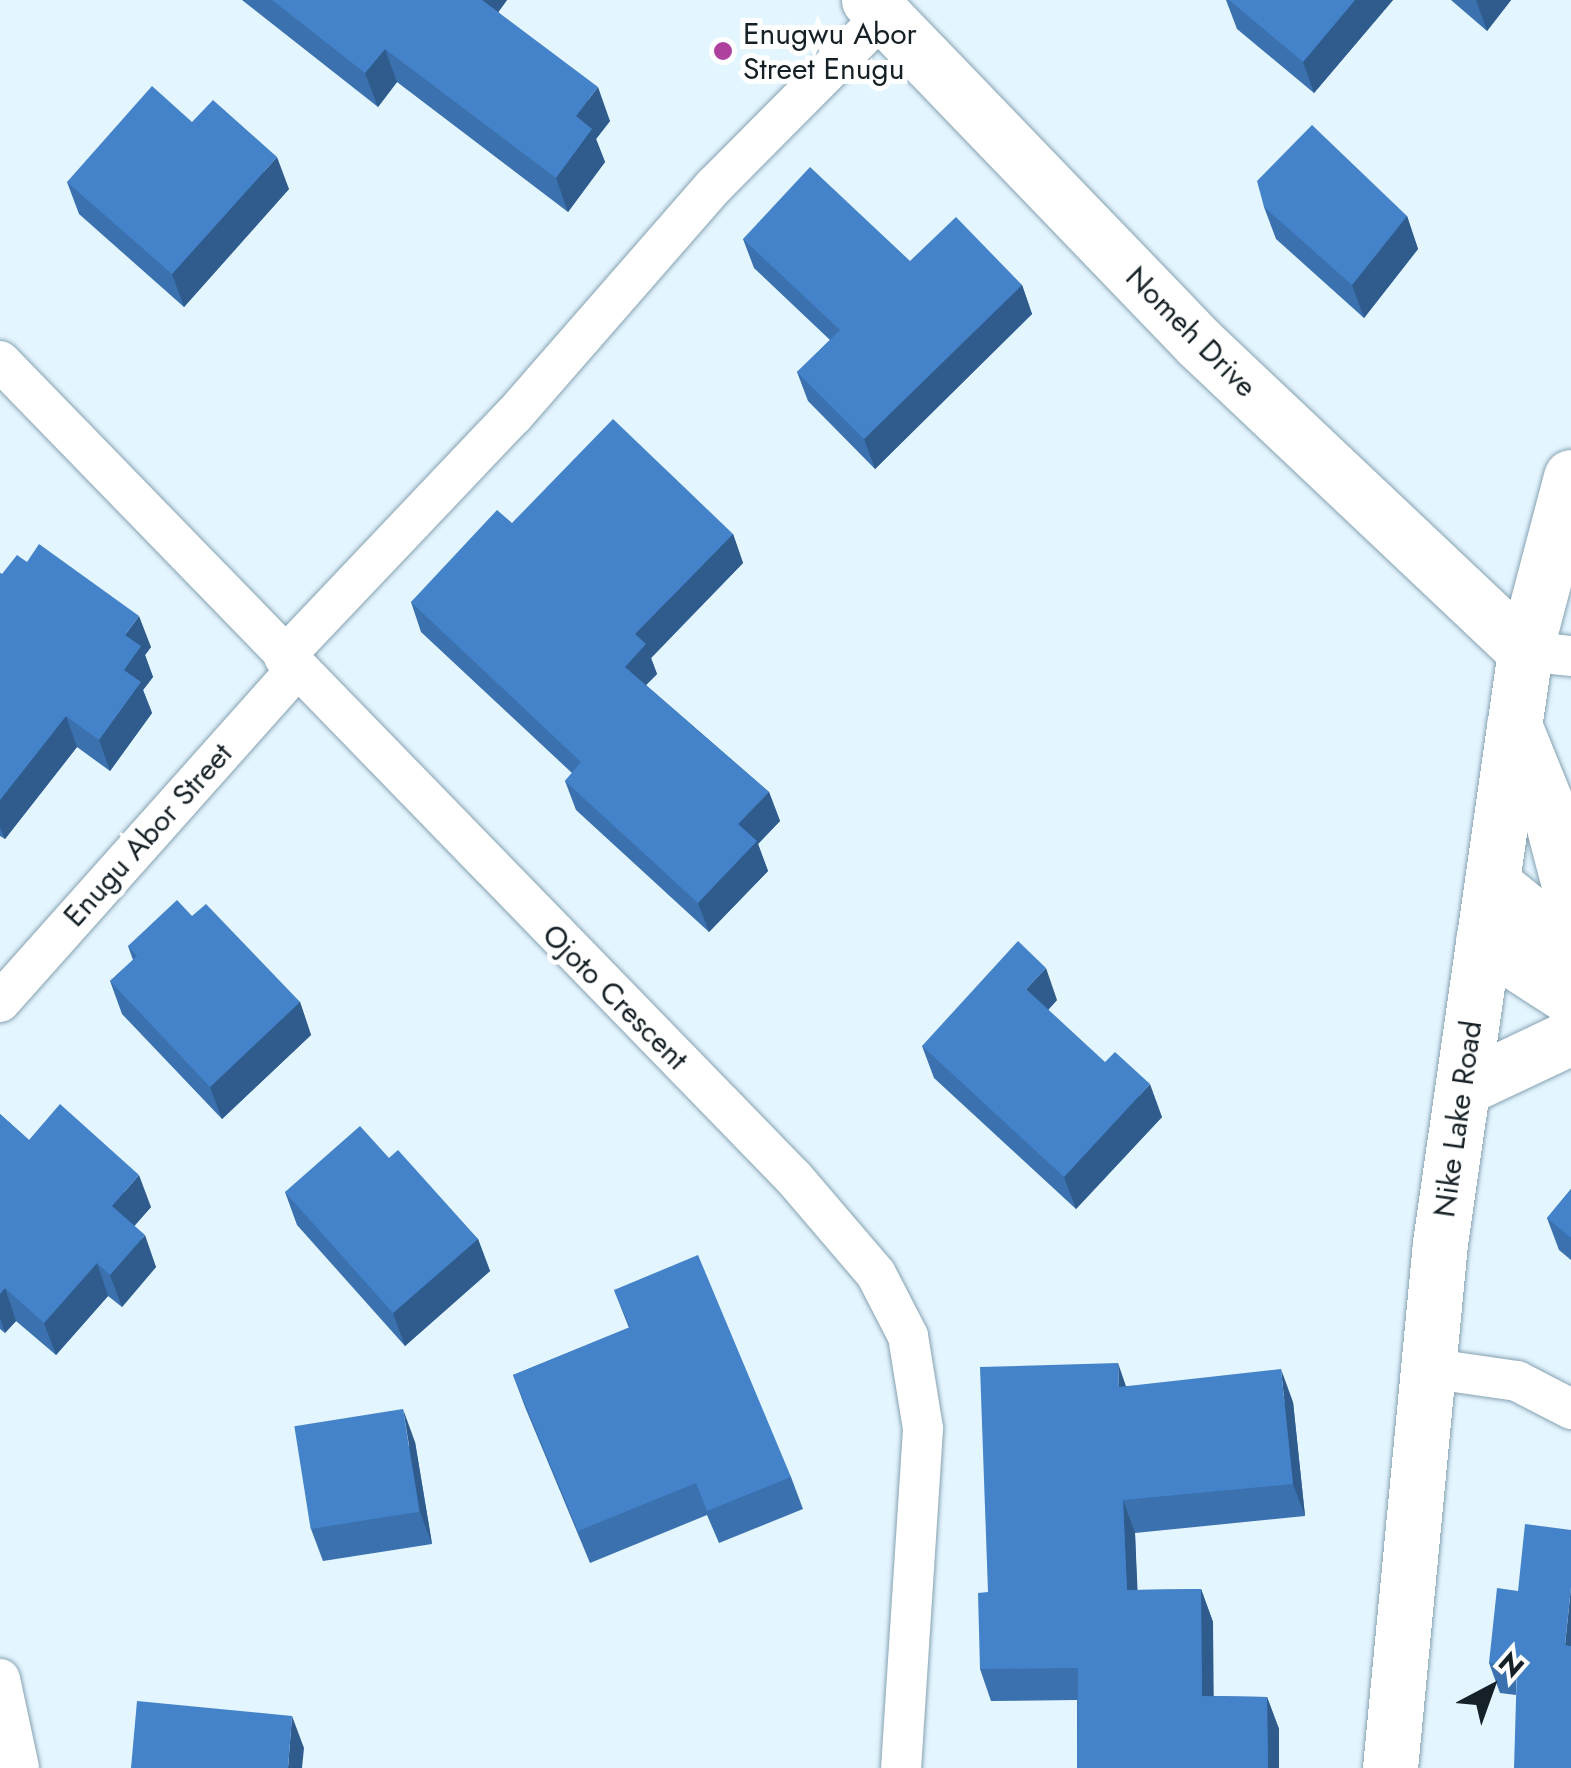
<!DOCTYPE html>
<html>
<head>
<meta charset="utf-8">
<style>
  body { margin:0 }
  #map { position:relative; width:1571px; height:1768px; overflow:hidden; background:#e3f5ff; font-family:Jost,sans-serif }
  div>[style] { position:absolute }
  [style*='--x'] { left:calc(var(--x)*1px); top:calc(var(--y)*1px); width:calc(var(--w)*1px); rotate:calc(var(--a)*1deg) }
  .roads { filter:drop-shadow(0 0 2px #86a1b1) drop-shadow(0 0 2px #86a1b1) }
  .street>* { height:40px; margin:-20px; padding:0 20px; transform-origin:20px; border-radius:20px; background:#fff }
  .secondary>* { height:55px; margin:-27.5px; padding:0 27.5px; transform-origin:27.5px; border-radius:27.5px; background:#fff }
  .primary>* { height:55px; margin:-27.5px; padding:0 27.5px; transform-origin:27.5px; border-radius:27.5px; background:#fff }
  .wall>* { inset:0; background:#3a71ae }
  .shaded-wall>* { inset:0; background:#305c8d }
  .building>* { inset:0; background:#4483ca; transform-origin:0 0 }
  .dots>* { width:28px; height:28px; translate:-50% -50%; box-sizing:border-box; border:5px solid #fff; border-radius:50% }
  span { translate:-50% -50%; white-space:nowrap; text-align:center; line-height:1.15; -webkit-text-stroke:10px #fff; paint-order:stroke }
  .poi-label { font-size:30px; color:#162127 }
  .left { translate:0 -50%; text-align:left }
  .street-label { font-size:30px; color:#162127 }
  .north { position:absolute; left:1441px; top:1638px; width:100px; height:100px; -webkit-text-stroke:8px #fff; paint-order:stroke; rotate:41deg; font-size:28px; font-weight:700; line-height:40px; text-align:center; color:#162127 }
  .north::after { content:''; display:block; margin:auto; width:35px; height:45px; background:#162127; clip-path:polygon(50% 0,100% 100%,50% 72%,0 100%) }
</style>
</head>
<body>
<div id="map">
  <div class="roads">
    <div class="street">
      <div style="--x:0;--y:361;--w:1139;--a:45.82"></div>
      <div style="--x:794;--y:1178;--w:126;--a:49.5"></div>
      <div style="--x:876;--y:1274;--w:70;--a:62.7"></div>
      <div style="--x:908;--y:1336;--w:94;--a:80.8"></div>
      <div style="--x:923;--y:1429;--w:340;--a:93.7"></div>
      <div style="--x:1525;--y:651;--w:46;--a:6.2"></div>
      <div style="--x:284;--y:657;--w:334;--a:-46.5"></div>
      <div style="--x:514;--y:415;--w:304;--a:-48.9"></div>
      <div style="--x:714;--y:186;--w:241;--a:-45.2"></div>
      <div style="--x:0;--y:1002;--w:446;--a:-48.3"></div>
      <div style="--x:1427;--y:1368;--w:91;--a:8.2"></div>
      <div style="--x:1517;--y:1381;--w:61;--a:27.4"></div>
      <div style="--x:0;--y:1679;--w:91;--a:77.9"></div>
    </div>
    <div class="secondary">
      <div style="--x:869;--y:0;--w:477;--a:46.1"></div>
      <div style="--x:1200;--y:344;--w:447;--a:43.4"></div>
      <div style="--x:1514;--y:725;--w:98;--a:67.9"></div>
      <div style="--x:1551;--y:816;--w:80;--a:75.4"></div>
      <div style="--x:1492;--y:883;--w:102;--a:39"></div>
      <div style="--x:1483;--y:941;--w:105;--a:32.9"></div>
      <div style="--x:1463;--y:1088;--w:119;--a:-25.3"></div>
    </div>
    <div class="primary">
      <div style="--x:1390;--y:1768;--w:527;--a:-84.56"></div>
      <div style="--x:1440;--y:1243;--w:598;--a:-81.83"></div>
      <div style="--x:1525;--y:651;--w:180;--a:-75.2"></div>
    </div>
  </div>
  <div class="wall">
    <div style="clip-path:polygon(242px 0,507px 0,498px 12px,610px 121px,596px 139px,605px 162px,568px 212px,397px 82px,378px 107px)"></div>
    <div style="clip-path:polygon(1226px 0,1393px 0,1314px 93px,1237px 29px)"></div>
    <div style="clip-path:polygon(1451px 0,1511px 0,1487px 31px)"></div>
    <div style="clip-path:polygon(192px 122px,289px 189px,184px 307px,79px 214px,67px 182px)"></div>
    <div style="clip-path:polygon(1264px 207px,1407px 216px,1418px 249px,1364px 318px,1276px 239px)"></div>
    <div style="clip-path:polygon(743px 239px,910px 261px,1022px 285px,1032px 314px,875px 469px,808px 401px,797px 372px,830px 340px,754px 268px)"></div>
    <div style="clip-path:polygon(512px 523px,733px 534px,743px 563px,651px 658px,657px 674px,646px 685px,769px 792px,780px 821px,758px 844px,768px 871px,709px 932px,576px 810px,565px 781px,572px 773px,421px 632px,411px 602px)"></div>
    <div style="clip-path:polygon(0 573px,151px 647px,145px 655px,153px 677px,143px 690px,152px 713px,110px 771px,77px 747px,5px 839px,0 836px)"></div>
    <div style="clip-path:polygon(192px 916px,300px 1002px,311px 1035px,222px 1119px,122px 1014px,110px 981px,133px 960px,128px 946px)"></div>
    <div style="clip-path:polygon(1057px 1000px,1048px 1010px,1162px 1117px,1076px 1209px,934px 1078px,922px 1046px)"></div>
    <div style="clip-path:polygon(0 1114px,29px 1140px,151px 1207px,134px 1226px,156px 1267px,122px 1307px,108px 1296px,56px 1355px,16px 1321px,5px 1333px,0 1329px)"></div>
    <div style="clip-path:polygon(389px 1158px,478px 1239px,490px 1271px,405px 1346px,297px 1225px,285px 1192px)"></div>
    <div style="clip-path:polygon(1571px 1189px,1571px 1260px,1559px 1250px,1547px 1218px)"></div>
    <div style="clip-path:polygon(614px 1290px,791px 1477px,803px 1509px,719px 1543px,707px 1515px,590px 1563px,525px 1407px,513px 1375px,629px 1328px)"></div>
    <div style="clip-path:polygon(1126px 1386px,1293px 1402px,1305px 1516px,1135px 1533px,1137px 1590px,1201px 1589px,1213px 1622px,1213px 1696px,1267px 1697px,1279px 1729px,1279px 1768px,1077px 1768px,1077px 1700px,991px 1701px,980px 1669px,988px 1592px)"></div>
    <div style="clip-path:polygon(415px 1442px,432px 1544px,323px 1561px,311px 1529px)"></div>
    <div style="clip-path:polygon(1518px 1591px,1516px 1695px,1500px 1693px,1489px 1663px)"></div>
  </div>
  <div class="shaded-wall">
    <div style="clip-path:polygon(477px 0,507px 0,487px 28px)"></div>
    <div style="clip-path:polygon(1355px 0,1393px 0,1314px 93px,1303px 62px)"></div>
    <div style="clip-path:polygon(1476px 0,1511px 0,1487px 31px)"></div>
    <div style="clip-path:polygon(385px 49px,397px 82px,378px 107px,365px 73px)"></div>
    <div style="clip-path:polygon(598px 87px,610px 121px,596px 139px,605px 162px,568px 212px,556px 178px,576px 116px)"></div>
    <div style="clip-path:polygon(277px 157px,289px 189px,184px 307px,172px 274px)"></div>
    <div style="clip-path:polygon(1407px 216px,1418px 249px,1364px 318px,1352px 285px)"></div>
    <div style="clip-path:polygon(1022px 285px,1032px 314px,875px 469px,864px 439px)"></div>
    <div style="clip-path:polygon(733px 534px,743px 563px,651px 658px,657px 674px,635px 696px,625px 667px,635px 634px)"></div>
    <div style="clip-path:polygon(139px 616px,151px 647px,145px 655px,153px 677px,143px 690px,152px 713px,110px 771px,99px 740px,124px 670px,125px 635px)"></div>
    <div style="clip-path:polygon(66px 716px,77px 747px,5px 839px,0 827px,0 800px)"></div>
    <div style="clip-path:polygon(769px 792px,780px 821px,758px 844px,768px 871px,709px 932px,698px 903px,738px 824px)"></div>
    <div style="clip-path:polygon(1046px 968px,1057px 1000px,1038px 1021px,1026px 989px)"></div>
    <div style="clip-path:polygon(300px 1002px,311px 1035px,222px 1119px,210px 1087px)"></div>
    <div style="clip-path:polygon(1150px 1084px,1162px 1117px,1076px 1209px,1064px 1177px)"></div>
    <div style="clip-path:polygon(139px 1175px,151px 1207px,123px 1239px,112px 1206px)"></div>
    <div style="clip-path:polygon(145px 1235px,156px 1267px,122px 1307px,110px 1275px)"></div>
    <div style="clip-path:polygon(478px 1239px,490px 1271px,405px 1346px,393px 1313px)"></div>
    <div style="clip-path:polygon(97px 1263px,108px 1296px,56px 1355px,44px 1323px)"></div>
    <div style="clip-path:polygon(5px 1288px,16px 1321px,5px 1333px,0 1318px,0 1294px)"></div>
    <div style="clip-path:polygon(1118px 1363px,1129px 1395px,1119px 1387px)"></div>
    <div style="clip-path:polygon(1281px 1369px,1293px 1402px,1305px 1516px,1293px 1484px)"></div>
    <div style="clip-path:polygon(403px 1409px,415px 1442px,432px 1544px,420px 1512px)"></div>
    <div style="clip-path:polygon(1123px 1500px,1135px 1533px,1139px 1623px,1127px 1590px)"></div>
    <div style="clip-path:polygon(1571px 1587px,1571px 1662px,1565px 1645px)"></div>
    <div style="clip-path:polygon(1201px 1589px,1213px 1622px,1214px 1728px,1202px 1696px)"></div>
    <div style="clip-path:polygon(1267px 1697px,1279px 1729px,1279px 1768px,1268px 1768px)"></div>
    <div style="clip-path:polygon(292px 1716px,304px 1748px,302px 1768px,288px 1768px)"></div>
  </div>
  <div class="building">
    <div style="clip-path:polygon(272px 0,482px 0,598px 87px,576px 116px,592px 129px,556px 178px,385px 49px,365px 73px)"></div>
    <div style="clip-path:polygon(1229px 0,1355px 0,1303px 62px)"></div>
    <div style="clip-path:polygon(152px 86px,192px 122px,213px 100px,277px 157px,172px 274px,67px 182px)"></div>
    <div style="clip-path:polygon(1312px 125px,1407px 216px,1352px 285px,1264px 207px,1257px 181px)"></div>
    <div style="clip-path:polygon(810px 167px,910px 261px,956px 217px,1022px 285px,864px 439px,797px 372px,840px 330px,743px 239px)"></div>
    <div style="clip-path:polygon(613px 419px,733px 534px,635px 634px,646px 644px,625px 667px,769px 792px,738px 824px,757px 841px,698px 903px,565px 781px,581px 762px,411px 602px,497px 510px,512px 523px)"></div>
    <div style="clip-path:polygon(39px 544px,139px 616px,125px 635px,141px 646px,124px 670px,141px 682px,99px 740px,66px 716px,0 800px,0 573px,2px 574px,17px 555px,27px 562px)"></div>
    <div style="clip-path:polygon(177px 900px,192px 916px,206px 904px,300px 1002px,210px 1087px,110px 981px,137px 956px,128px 946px)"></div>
    <div style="clip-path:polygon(1018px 941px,1046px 968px,1026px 989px,1105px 1062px,1115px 1052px,1150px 1084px,1064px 1177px,922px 1046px)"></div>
    <div style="clip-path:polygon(60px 1104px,139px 1175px,112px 1206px,145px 1235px,110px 1275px,97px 1263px,44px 1323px,5px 1288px,0 1294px,0 1114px,29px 1140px)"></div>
    <div style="clip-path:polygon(360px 1126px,389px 1158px,398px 1150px,478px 1239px,393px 1313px,285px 1192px)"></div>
    <div style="clip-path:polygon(1571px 1189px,1571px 1238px,1547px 1218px)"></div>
    <div style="clip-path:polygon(698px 1255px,791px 1477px,707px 1511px,696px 1483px,578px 1531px,513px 1375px,630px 1327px,614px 1290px)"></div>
    <div style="clip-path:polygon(1118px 1363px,1119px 1387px,1281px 1369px,1293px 1484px,1123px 1500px,1127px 1590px,1201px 1589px,1202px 1696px,1267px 1697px,1268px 1768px,1077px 1768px,1078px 1668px,980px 1669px,978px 1593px,988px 1592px,980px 1367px)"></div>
    <div style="left:403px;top:1409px;width:104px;height:110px;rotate:81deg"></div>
    <div style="clip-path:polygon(1525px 1524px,1571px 1530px,1571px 1587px,1565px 1645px,1571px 1646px,1571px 1768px,1514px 1768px,1517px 1666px,1489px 1663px,1497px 1588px,1518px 1591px)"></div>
    <div style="clip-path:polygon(137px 1701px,292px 1716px,288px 1768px,131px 1768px)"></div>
  </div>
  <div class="dots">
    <div style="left:723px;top:51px;background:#ae409e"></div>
  </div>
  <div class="poi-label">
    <span class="left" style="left:743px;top:51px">Enugwu Abor<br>Street Enugu</span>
  </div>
  <div class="street-label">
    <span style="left:1191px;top:332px;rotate:45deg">Nomeh Drive</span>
    <span style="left:148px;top:835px;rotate:-48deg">Enugu Abor Street</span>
    <span style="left:615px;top:997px;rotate:45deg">Ojoto Crescent</span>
    <span style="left:1458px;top:1119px;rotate:-82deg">Nike Lake Road</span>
  </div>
  <div class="north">N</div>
</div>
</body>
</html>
